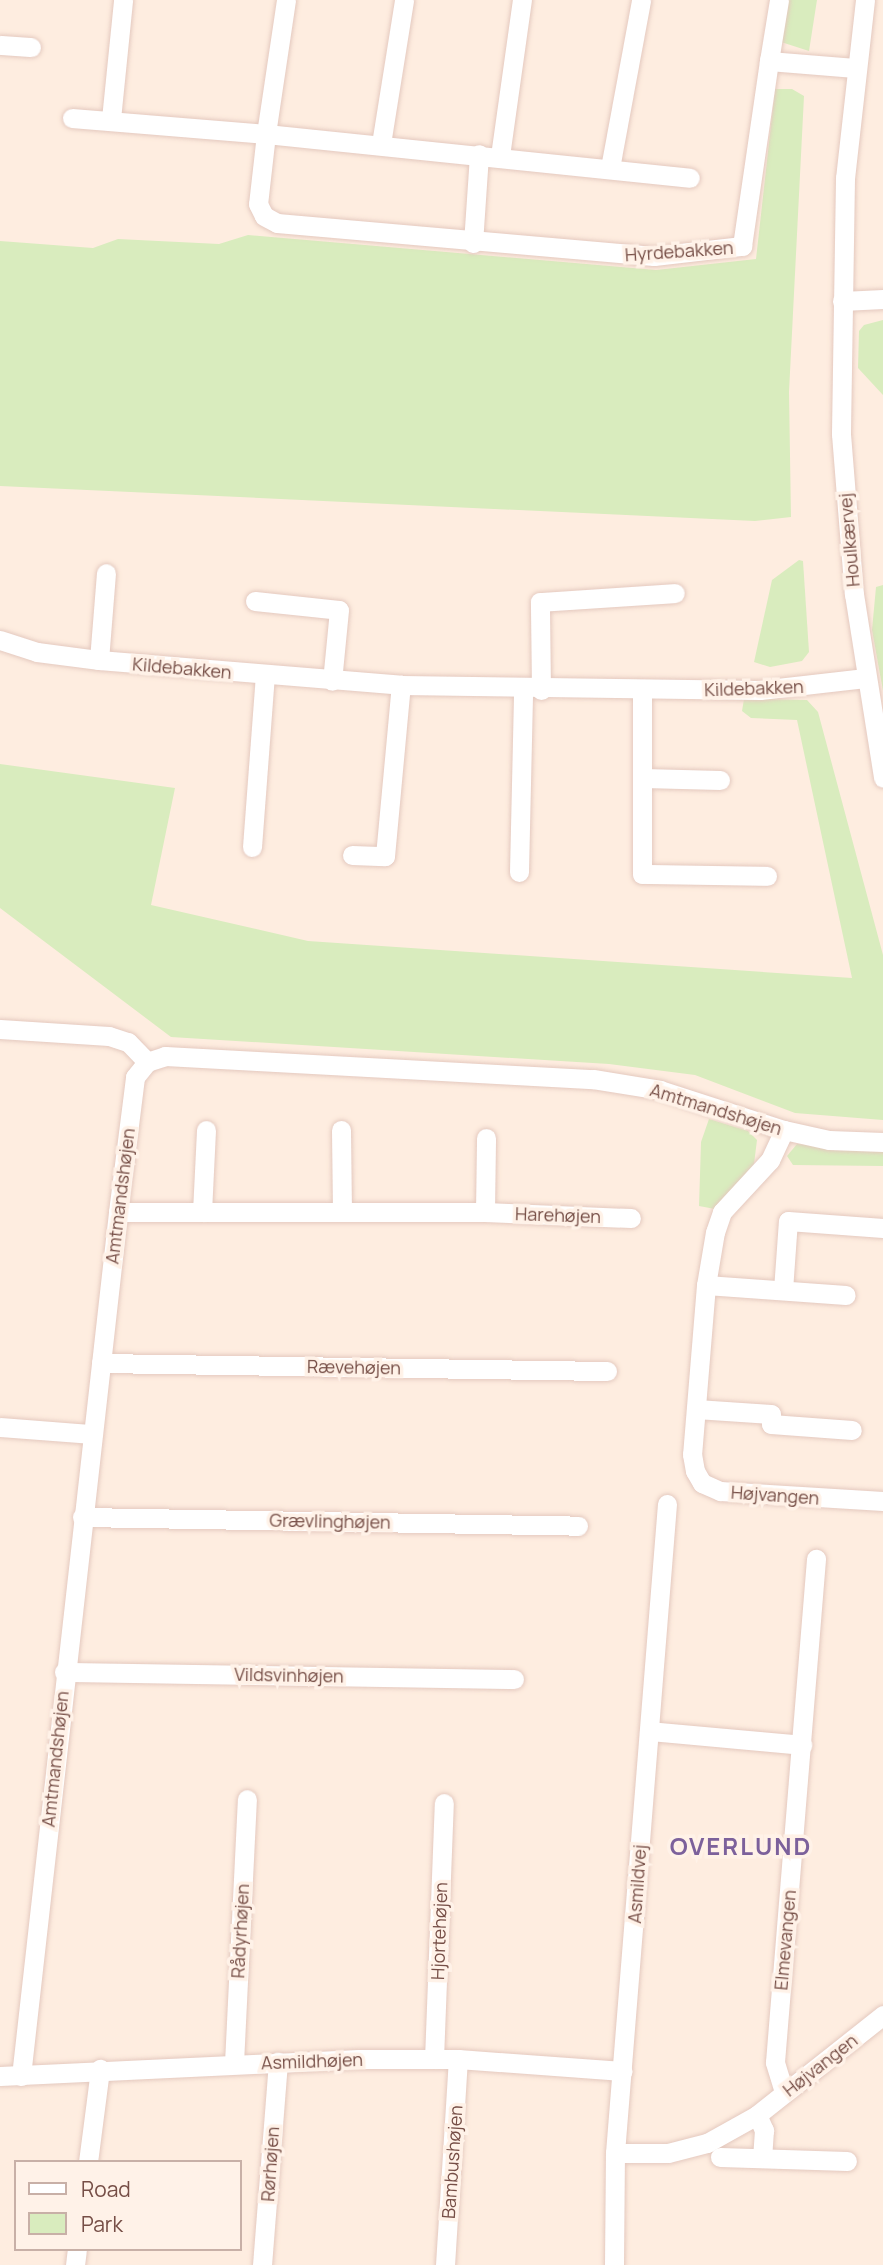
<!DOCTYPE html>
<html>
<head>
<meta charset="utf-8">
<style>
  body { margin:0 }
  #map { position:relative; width:883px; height:2265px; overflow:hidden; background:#feede0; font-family:Manrope,sans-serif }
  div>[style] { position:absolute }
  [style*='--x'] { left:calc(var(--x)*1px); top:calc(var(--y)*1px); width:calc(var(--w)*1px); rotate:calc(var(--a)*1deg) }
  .green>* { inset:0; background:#d9ecbe }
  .roads { filter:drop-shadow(0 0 2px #e4c9bf) drop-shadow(0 0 2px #e4c9bf) }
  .minor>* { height:19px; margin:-9.5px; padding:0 9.5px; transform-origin:9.5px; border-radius:9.5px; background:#fff }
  span { translate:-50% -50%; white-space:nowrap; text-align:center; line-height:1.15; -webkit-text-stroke:7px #fff2e8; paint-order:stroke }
  .street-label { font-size:18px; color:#764e46 }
  .district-label { font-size:24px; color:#7c619b; font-weight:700; letter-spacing:2px }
  .legend { position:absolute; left:14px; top:2160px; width:228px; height:91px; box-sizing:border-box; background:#fff2e8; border:2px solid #c8b0a7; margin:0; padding:9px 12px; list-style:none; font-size:21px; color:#764e46 }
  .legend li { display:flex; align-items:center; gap:14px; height:35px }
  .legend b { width:35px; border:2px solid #c8b0a7 }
</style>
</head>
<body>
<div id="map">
  <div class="green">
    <div style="clip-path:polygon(787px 0,817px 0,809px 51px,781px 42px)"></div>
    <div style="clip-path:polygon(775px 89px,792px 89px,804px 96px,789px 392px,791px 517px,755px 521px,0 486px,0 241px,93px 248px,118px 239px,219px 244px,248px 235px,656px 270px,756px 259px)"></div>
    <div style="clip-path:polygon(883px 320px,883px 395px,858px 368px,859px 331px,864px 325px)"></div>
    <div style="clip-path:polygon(799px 560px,803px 561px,809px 652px,802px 661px,770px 667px,754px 662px,772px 580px)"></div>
    <div style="clip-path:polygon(883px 585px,883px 691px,872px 630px,876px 587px)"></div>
    <div style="clip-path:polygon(744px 699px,807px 700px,818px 712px,883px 955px,883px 1120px,795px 1113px,695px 1075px,609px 1064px,171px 1037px,0 908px,0 764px,175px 788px,151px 905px,308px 941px,852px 978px,797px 720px,751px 718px,742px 711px)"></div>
    <div style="clip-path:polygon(709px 1119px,748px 1131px,757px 1140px,754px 1164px,715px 1209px,699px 1206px,701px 1142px)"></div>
    <div style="clip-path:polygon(797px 1144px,883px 1151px,883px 1166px,793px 1165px,787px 1156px)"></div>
  </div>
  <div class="roads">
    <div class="minor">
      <div style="--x:286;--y:0;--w:135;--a:98.5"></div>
      <div style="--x:266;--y:134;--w:426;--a:5.9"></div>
      <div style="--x:865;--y:0;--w:179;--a:96.4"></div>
      <div style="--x:845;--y:178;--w:256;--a:90.9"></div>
      <div style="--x:841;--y:434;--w:161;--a:85.4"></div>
      <div style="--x:854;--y:594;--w:186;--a:81"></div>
      <div style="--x:0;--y:45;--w:31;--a:4"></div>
      <div style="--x:769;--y:61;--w:62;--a:-80.7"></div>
      <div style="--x:72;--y:118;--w:195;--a:4.7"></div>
      <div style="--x:266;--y:134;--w:70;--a:96.5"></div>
      <div style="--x:258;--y:204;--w:13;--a:63"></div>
      <div style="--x:264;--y:216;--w:15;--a:28"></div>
      <div style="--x:277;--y:223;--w:378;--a:5"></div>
      <div style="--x:654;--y:256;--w:89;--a:-6.5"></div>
      <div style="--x:742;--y:246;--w:187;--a:-81.7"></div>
      <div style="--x:769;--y:61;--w:86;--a:4.7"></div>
      <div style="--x:111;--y:119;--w:120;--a:-84.2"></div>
      <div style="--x:381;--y:144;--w:146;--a:-80.9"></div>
      <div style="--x:500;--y:156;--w:158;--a:-82"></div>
      <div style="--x:610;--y:168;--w:171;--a:-79.5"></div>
      <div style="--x:473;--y:243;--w:89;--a:-86.1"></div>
      <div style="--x:842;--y:301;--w:41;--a:-2.8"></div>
      <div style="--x:255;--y:601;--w:84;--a:6.1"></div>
      <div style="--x:339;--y:610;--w:71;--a:95.6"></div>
      <div style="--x:0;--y:640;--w:39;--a:18"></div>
      <div style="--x:37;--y:652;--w:63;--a:7.4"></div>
      <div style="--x:99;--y:660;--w:303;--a:4.7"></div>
      <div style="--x:401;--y:685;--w:359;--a:0.8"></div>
      <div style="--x:760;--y:690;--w:106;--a:-6.5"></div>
      <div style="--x:99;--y:660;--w:87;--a:-85.4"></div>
      <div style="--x:541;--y:690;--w:88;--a:-90.7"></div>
      <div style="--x:540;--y:602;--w:135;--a:-3.8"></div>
      <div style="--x:642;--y:690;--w:184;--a:90"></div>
      <div style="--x:642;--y:874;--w:125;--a:0.9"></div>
      <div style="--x:643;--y:778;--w:77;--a:1.5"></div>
      <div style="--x:252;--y:847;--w:172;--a:-85.7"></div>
      <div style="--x:352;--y:855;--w:33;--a:2"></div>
      <div style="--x:385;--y:856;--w:172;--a:-84.7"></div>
      <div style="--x:519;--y:872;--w:182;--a:-88.7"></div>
      <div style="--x:0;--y:1029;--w:109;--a:3.7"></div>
      <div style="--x:109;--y:1036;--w:20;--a:18"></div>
      <div style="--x:128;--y:1042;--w:28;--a:46"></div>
      <div style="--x:341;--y:1130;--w:82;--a:89.3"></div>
      <div style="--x:784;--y:1130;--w:33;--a:115"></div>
      <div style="--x:770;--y:1160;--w:71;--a:132.7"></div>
      <div style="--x:722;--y:1212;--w:21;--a:109"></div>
      <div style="--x:715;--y:1232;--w:54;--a:99.6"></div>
      <div style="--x:706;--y:1285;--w:170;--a:94.7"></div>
      <div style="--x:692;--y:1454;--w:17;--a:80"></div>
      <div style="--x:695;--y:1471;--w:14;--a:60"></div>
      <div style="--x:702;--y:1483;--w:20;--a:24"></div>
      <div style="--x:720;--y:1491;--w:163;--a:3.5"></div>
      <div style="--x:118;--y:1212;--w:367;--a:0"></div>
      <div style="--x:485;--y:1212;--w:146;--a:2.4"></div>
      <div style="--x:202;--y:1212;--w:82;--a:-87.2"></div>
      <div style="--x:485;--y:1212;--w:74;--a:-89.2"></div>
      <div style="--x:706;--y:1285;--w:140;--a:4.1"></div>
      <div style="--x:783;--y:1290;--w:69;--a:-85.9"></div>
      <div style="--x:788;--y:1221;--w:95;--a:4.2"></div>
      <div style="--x:101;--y:1363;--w:506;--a:0.91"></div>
      <div style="--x:696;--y:1409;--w:75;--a:3.8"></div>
      <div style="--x:771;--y:1414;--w:10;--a:90"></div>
      <div style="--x:771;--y:1424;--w:81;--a:4.2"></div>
      <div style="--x:0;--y:1427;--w:90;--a:4.4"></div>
      <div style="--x:82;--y:1517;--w:496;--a:1"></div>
      <div style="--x:64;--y:1672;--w:450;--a:0.9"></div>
      <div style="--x:649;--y:1731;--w:154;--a:5.2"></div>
      <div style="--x:434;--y:2059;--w:256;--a:-87.8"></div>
      <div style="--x:234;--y:2063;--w:264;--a:-87.2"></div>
      <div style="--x:0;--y:2076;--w:359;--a:-2.7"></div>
      <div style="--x:359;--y:2059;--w:99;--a:0"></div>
      <div style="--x:458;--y:2059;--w:165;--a:4.2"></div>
      <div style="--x:21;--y:2076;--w:869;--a:-83.59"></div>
      <div style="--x:118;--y:1212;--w:136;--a:-82.8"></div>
      <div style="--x:135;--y:1077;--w:19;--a:-51"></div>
      <div style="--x:147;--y:1062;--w:19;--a:-18"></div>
      <div style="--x:165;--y:1056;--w:429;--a:3.1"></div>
      <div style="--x:593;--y:1079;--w:68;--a:9.3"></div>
      <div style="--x:660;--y:1090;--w:130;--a:17.9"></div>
      <div style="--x:784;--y:1130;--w:46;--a:12.5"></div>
      <div style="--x:829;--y:1140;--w:54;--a:2.1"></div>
      <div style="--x:784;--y:2092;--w:31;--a:-107"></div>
      <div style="--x:775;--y:2062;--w:505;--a:-85.34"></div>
      <div style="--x:757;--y:2115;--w:17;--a:65"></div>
      <div style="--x:764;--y:2130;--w:28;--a:94"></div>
      <div style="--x:615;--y:2153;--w:53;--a:0"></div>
      <div style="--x:668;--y:2153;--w:40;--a:-14.4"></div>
      <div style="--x:707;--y:2143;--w:57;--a:-29.2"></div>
      <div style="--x:757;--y:2115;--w:161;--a:-38.4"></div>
      <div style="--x:720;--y:2157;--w:127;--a:1.8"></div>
      <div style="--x:88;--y:2162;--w:94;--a:-82.6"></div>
      <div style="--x:75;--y:2265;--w:16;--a:-83"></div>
      <div style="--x:262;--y:2265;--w:204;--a:-85.5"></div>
      <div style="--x:445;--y:2265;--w:206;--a:-86.4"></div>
      <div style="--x:614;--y:2265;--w:112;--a:-89.5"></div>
      <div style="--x:615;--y:2153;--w:651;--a:-85.42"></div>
    </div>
  </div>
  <div class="street-label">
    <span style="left:679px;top:251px;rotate:-4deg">Hyrdebakken</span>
    <span style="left:849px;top:540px;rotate:-95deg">Houlkærvej</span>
    <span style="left:182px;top:668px;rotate:5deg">Kildebakken</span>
    <span style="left:754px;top:688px;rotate:-2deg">Kildebakken</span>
    <span style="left:716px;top:1109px;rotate:17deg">Amtmandshøjen</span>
    <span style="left:120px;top:1196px;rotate:-83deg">Amtmandshøjen</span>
    <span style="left:558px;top:1215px;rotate:2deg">Harehøjen</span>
    <span style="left:354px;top:1367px;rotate:1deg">Rævehøjen</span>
    <span style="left:775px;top:1495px;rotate:4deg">Højvangen</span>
    <span style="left:330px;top:1521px;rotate:1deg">Grævlinghøjen</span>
    <span style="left:289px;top:1675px;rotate:1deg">Vildsvinhøjen</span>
    <span style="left:55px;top:1759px;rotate:-84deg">Amtmandshøjen</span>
    <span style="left:637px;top:1884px;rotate:-86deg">Asmildvej</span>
    <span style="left:240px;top:1931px;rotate:-87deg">Rådyrhøjen</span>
    <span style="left:439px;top:1931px;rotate:-88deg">Hjortehøjen</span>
    <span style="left:785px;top:1940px;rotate:-85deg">Elmevangen</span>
    <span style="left:312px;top:2061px;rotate:-2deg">Asmildhøjen</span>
    <span style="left:820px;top:2065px;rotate:-38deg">Højvangen</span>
    <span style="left:452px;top:2162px;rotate:-86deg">Bambushøjen</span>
    <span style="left:270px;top:2164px;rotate:-86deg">Rørhøjen</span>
  </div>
  <div class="district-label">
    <span style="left:741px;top:1846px">OVERLUND</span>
  </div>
  <ul class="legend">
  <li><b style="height:9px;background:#fff"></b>Road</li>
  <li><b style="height:19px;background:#d9ecbe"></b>Park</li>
  </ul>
</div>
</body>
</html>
